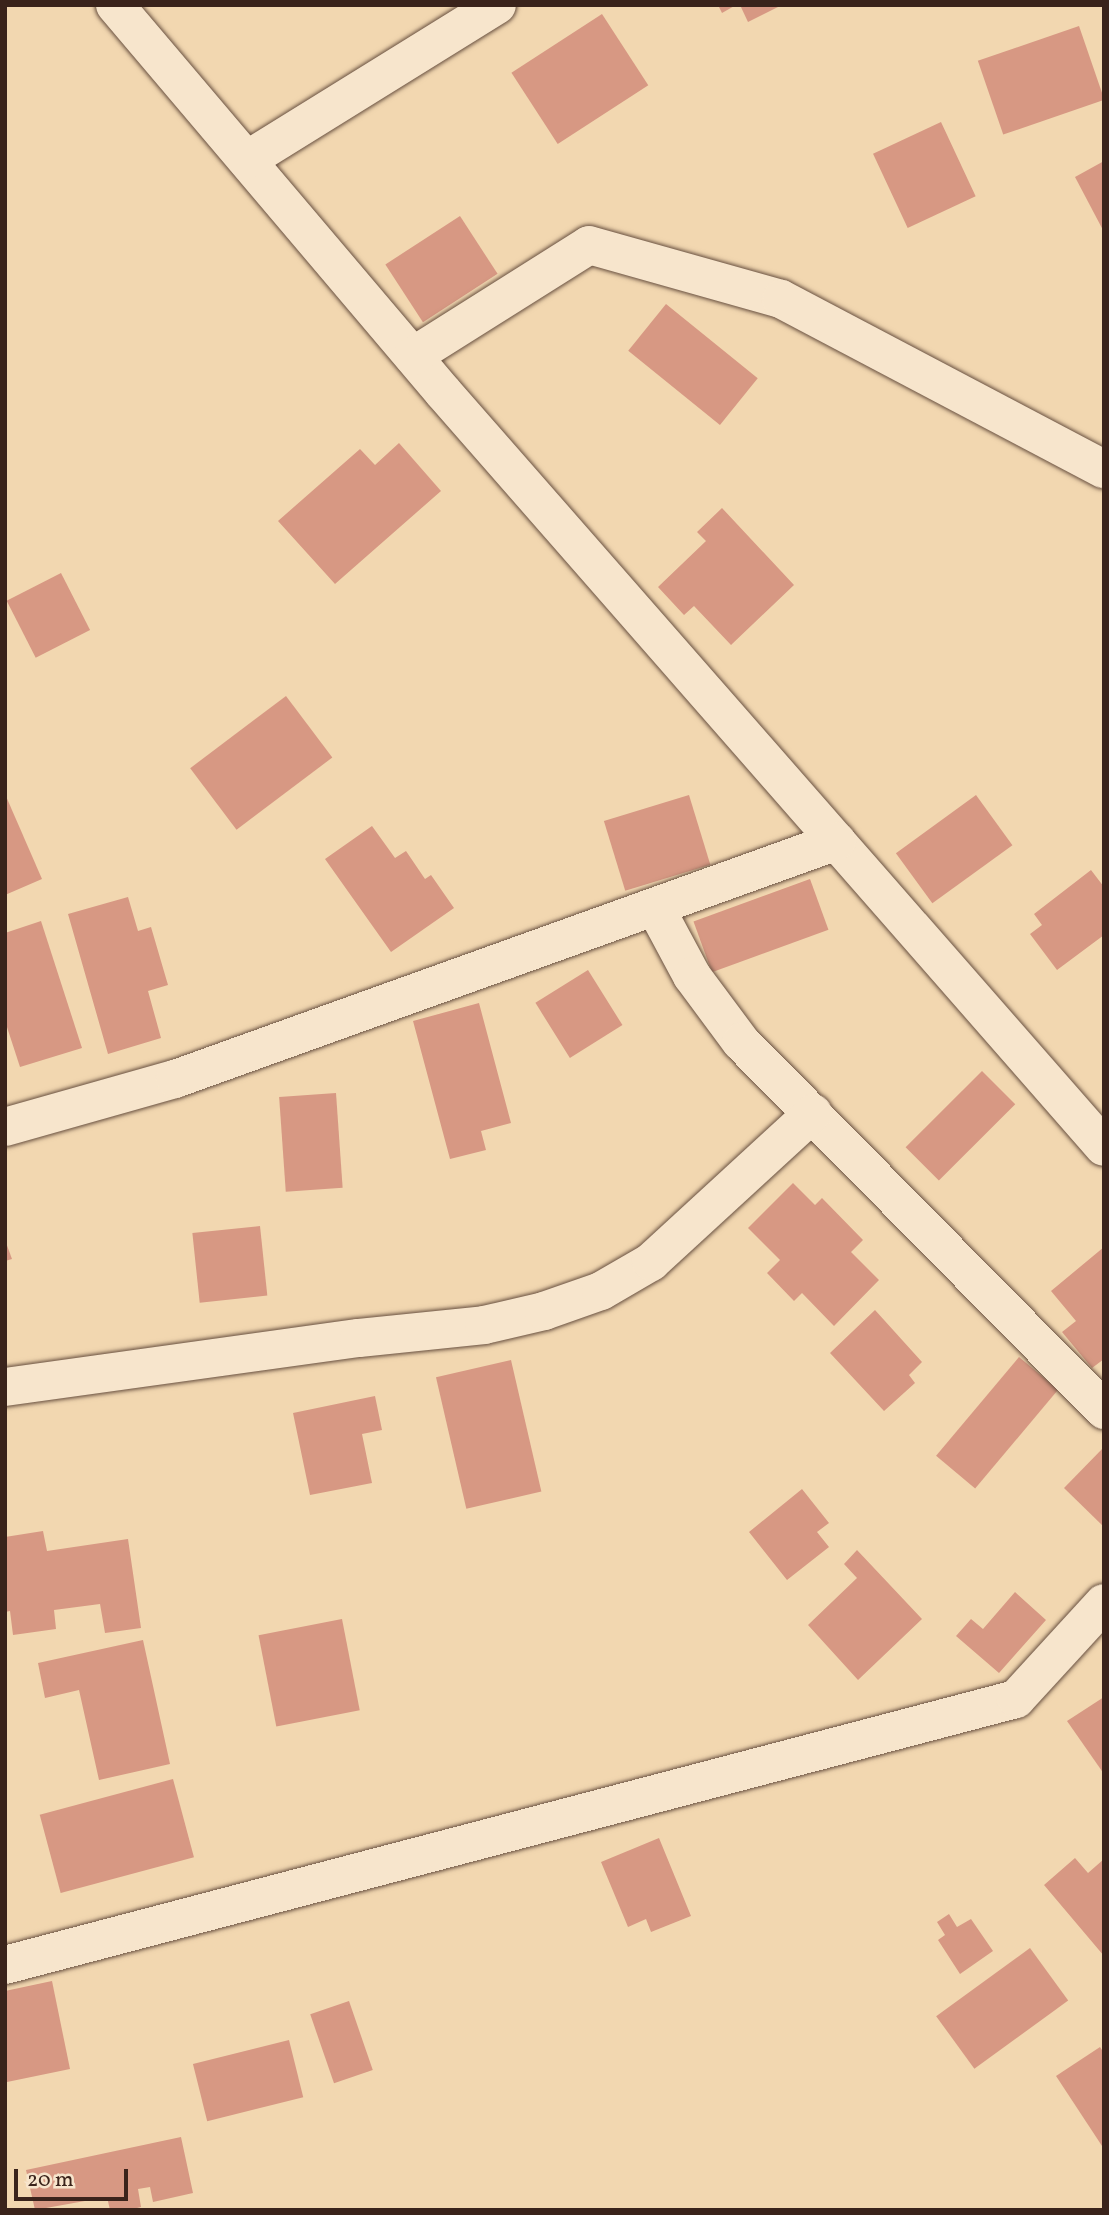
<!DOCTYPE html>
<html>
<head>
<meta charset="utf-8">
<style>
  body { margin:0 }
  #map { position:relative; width:1109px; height:2215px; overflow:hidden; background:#f2d7b0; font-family:Vollkorn,serif }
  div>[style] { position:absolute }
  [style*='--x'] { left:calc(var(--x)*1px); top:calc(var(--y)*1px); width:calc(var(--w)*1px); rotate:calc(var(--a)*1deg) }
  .building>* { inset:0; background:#d79883; transform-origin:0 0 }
  .roads { filter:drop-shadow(0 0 2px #685040) drop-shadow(0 0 2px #685040) }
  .minor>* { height:38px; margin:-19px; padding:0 19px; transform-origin:19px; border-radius:19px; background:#f7e5cc }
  span { translate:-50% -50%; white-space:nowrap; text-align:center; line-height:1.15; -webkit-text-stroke:7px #f7e5cc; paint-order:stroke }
  .frame { position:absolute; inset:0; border:7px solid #3a231b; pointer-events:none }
  .scale { position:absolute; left:14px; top:2169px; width:114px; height:32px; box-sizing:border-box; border:4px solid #3a231b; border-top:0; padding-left:9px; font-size:21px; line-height:24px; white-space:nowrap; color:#3a231b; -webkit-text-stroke:5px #f7e5cc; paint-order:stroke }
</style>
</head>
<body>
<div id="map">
  <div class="building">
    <div style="clip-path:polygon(718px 5px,736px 5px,722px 13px)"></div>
    <div style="clip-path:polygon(740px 5px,782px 5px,748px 22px)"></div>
    <div style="left:602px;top:14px;width:85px;height:108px;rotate:57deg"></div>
    <div style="left:1079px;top:26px;width:78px;height:107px;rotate:71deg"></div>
    <div style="left:941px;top:122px;width:82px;height:75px;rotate:65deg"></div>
    <div style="clip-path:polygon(1104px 161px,1104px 232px,1075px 177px)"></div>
    <div style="left:460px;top:216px;width:69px;height:89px;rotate:57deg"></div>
    <div style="left:666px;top:304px;width:118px;height:60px;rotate:39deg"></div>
    <div style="clip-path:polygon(399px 443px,441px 491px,335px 584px,278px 521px,360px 449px,375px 465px)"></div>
    <div style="clip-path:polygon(722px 508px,794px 585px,731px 645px,694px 606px,684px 615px,658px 587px,706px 541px,697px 532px)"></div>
    <div style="left:61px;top:573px;width:64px;height:61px;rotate:63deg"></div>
    <div style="left:286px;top:696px;width:77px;height:120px;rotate:53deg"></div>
    <div style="clip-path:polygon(5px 794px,42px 879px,5px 895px)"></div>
    <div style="left:689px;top:795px;width:73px;height:89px;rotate:73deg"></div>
    <div style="left:976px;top:795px;width:62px;height:99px;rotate:54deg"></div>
    <div style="clip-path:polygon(372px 826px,395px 858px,406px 851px,425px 879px,431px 875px,454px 908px,391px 952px,325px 859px)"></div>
    <div style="clip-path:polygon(1091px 870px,1104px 887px,1104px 935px,1057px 970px,1030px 934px,1042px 925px,1034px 914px)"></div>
    <div style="left:810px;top:879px;width:54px;height:124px;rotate:70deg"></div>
    <div style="clip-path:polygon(128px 897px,138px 931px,151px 927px,168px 985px,148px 991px,161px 1038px,108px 1054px,68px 914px)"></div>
    <div style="clip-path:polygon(41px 921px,82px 1048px,20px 1067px,5px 1021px,5px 933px)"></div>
    <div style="left:588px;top:970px;width:65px;height:62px;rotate:58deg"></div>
    <div style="clip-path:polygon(479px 1003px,511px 1123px,481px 1131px,486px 1150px,450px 1159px,413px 1021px)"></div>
    <div style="left:982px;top:1071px;width:47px;height:108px;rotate:45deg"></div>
    <div style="left:336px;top:1093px;width:95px;height:57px;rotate:86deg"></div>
    <div style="clip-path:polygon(793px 1183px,815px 1205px,822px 1198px,863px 1240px,851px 1252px,879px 1280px,834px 1326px,802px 1293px,794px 1301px,767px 1273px,780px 1260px,748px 1228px)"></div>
    <div style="left:260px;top:1226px;width:70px;height:68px;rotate:84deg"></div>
    <div style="clip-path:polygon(5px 1240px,12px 1259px,5px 1261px)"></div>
    <div style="clip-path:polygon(1104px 1247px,1104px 1359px,1092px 1368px,1062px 1332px,1076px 1321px,1051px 1291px)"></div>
    <div style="clip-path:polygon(875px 1310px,922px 1362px,909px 1375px,915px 1383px,884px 1411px,830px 1353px)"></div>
    <div style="left:1019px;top:1357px;width:51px;height:129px;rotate:40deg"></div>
    <div style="left:511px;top:1360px;width:135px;height:77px;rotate:77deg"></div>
    <div style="clip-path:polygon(375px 1396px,382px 1430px,362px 1434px,372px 1483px,310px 1495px,293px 1413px)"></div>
    <div style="clip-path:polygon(1104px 1447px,1104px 1527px,1064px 1488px)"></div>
    <div style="clip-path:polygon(802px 1489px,829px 1523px,817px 1532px,829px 1547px,787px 1580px,749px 1532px)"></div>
    <div style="clip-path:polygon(43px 1531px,47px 1551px,128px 1539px,141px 1628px,105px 1633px,100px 1604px,54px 1610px,56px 1629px,13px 1635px,10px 1611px,5px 1612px,5px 1537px)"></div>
    <div style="clip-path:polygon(857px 1550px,922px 1619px,858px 1680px,808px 1625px,857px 1578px,844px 1564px)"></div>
    <div style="clip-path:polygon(1015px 1592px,1046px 1620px,999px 1673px,956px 1636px,971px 1619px,983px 1629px)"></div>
    <div style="left:342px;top:1619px;width:93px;height:85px;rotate:79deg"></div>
    <div style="clip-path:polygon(143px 1640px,170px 1764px,99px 1780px,79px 1690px,45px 1698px,38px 1663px)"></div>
    <div style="clip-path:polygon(1104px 1697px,1104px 1774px,1067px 1721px)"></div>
    <div style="left:173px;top:1779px;width:81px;height:138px;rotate:75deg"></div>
    <div style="clip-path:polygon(659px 1838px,691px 1916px,651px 1932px,646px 1919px,628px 1927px,601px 1862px)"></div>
    <div style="clip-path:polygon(1075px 1858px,1088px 1873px,1104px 1859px,1104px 1956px,1044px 1885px)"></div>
    <div style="clip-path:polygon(949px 1914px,957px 1927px,971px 1919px,993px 1951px,960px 1974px,938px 1940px,945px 1935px,937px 1922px)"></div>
    <div style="left:1030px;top:1948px;width:65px;height:116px;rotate:54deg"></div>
    <div style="clip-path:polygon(52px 1981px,70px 2069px,7px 2082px,5px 1991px)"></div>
    <div style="left:349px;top:2001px;width:73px;height:41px;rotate:71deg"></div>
    <div style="left:289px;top:2040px;width:59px;height:99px;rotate:76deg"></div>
    <div style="clip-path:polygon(1100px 2047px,1104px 2053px,1104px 2149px,1056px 2076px)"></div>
    <div style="clip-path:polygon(181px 2137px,193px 2193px,153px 2202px,150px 2187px,138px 2189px,141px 2207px,129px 2210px,110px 2210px,107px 2197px,35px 2210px,26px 2170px)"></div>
  </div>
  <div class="roads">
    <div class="minor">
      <div style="--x:115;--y:5;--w:507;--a:49.72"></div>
      <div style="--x:443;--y:392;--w:1003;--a:48.8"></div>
      <div style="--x:247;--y:160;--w:294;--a:-31.8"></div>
      <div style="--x:413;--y:356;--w:208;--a:-32.2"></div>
      <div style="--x:589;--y:245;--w:199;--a:15.7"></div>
      <div style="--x:781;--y:299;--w:365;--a:27.8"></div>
      <div style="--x:655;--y:907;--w:78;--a:61.8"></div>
      <div style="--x:692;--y:976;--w:82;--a:53.4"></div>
      <div style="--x:741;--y:1042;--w:517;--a:45.39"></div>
      <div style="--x:5;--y:1127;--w:177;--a:-15.8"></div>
      <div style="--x:175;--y:1079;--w:703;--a:-19.77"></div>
      <div style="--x:5;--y:1387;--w:357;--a:-7.9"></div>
      <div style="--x:359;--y:1338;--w:126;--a:-5.9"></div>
      <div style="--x:484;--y:1325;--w:62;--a:-13.1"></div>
      <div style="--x:544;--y:1311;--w:60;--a:-19.3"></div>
      <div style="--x:601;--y:1291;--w:58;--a:-30.1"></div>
      <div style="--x:651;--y:1262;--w:220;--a:-42.6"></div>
      <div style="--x:5;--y:1965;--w:1045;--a:-14.74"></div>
      <div style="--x:1016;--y:1699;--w:130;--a:-47.5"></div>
    </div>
  </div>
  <div class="frame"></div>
  <div class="scale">20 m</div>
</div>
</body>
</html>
